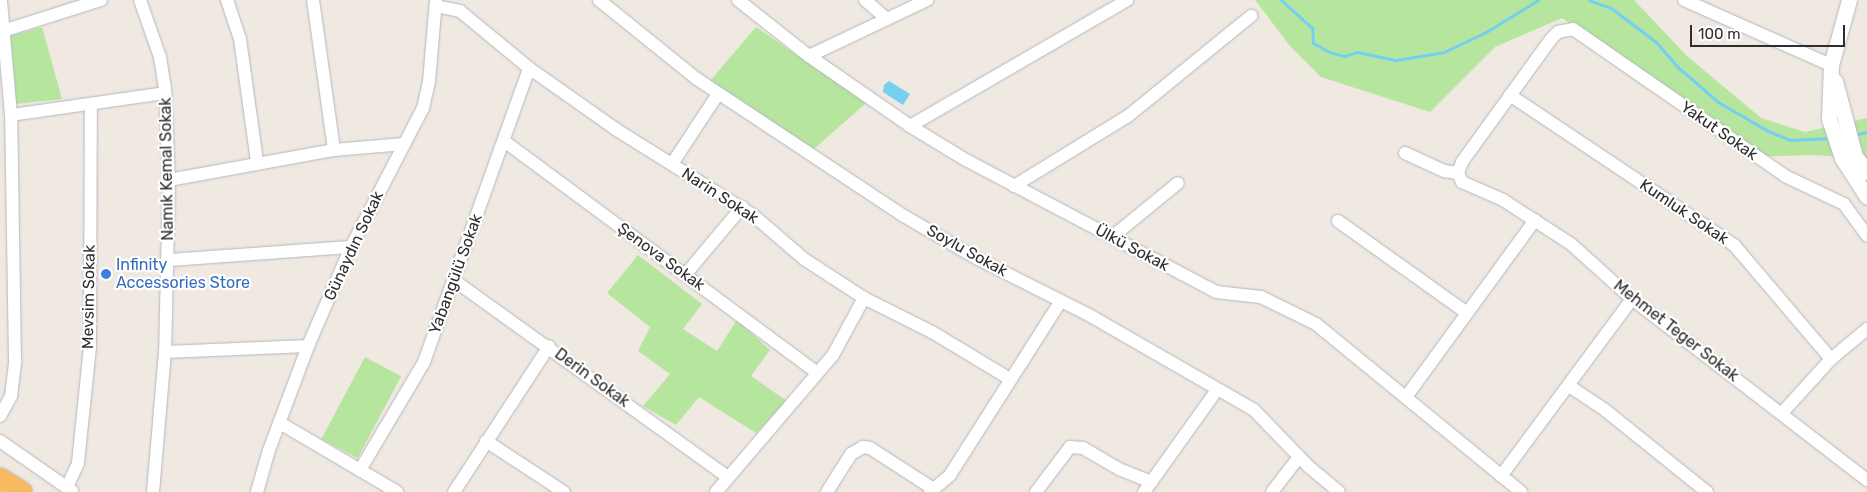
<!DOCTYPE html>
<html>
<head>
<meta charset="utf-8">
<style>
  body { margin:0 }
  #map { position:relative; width:1867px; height:492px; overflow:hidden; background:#efe9e1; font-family:Rubik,sans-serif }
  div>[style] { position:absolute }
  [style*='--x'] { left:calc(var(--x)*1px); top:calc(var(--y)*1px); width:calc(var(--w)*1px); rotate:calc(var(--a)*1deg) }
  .green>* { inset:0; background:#b6e59e; transform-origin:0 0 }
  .water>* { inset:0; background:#75cff0 }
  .stream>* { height:3px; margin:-1.5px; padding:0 1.5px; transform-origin:1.5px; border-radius:1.5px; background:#75cff0 }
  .roads { filter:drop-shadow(0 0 1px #b4b7c1) drop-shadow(0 0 1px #b4b7c1) }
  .minor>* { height:12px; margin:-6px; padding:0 6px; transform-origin:6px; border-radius:6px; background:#fff }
  .tertiary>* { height:15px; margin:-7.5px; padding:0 7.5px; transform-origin:7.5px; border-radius:7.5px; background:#fff }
  .trunk>* { height:20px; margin:-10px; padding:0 10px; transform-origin:10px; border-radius:10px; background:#f8ba60 }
  .dots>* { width:14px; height:14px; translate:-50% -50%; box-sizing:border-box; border:2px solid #fff; border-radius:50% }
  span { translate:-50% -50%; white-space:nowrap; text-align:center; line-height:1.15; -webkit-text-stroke:4.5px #fff; paint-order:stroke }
  .street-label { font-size:16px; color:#2e2e2e }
  .shop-label { font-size:16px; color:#366cbe }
  .left { translate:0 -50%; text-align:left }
  .scale { position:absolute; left:1690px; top:25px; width:155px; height:22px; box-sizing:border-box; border:2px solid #2e2e2e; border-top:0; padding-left:6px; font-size:15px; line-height:18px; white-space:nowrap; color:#2e2e2e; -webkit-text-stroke:4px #fff; paint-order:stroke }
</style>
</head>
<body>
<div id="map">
  <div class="green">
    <div style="clip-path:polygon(1255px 0,1634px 0,1687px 56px,1761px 118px,1805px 132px,1867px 118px,1867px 159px,1815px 155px,1746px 157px,1623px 61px,1562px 18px,1495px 47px,1430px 112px,1321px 77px,1290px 46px)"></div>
    <div style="clip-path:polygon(42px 27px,62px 99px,16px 104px,10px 36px)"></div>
    <div style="clip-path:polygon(756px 27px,866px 103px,814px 149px,710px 81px)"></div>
    <div style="clip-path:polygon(638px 255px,702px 304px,683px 329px,717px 351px,737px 320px,770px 350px,751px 376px,787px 401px,756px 433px,699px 397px,676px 425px,643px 406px,670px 374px,638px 351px,650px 327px,607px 293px)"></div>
    <div style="left:365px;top:357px;width:41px;height:93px;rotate:28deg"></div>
  </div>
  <div class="water">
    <div style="clip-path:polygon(889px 81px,910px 94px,903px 105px,883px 92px,884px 85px)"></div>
  </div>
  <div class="stream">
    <div style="--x:1281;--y:0;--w:42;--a:42.1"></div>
    <div style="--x:1312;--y:28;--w:15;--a:86"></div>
    <div style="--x:1313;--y:43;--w:18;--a:29"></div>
    <div style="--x:1329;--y:52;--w:16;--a:15"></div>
    <div style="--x:1344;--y:56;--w:14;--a:-17"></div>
    <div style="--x:1357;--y:52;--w:40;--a:12"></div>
    <div style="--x:1396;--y:60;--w:49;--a:-9.5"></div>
    <div style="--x:1444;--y:52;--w:47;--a:-25.5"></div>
    <div style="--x:1486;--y:32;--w:61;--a:-31.6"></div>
    <div style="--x:1589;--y:0;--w:23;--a:20"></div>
    <div style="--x:1611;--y:8;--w:56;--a:37.1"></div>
    <div style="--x:1656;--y:42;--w:35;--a:49"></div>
    <div style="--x:1679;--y:68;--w:52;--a:41.1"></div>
    <div style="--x:1718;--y:102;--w:58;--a:30.1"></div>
    <div style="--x:1768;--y:131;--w:24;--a:22"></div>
    <div style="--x:1790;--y:140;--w:40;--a:-2.9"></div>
    <div style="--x:1853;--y:135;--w:14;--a:-12"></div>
  </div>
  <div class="roads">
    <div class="minor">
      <div style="--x:140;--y:0;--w:60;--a:70.7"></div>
      <div style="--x:160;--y:57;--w:31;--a:81"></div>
      <div style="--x:165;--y:88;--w:92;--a:87.5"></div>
      <div style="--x:169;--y:180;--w:172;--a:91.3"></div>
      <div style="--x:165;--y:352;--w:141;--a:94.9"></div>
      <div style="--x:227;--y:0;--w:41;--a:71.6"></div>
      <div style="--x:240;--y:39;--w:124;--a:82.1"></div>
      <div style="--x:313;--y:0;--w:151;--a:82"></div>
      <div style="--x:599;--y:0;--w:126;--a:38.9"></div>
      <div style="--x:697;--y:79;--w:248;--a:33.5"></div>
      <div style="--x:904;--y:216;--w:86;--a:30.2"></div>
      <div style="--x:978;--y:259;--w:124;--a:26.8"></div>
      <div style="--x:1089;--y:315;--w:190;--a:29.9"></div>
      <div style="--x:1254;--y:410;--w:78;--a:46"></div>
      <div style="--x:1308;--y:466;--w:40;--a:40"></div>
      <div style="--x:738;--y:0;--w:90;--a:38.3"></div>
      <div style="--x:809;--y:56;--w:123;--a:34.7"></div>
      <div style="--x:910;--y:126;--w:66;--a:31.3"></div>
      <div style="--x:966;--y:160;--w:283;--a:27.8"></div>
      <div style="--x:1216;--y:292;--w:45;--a:6.3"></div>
      <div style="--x:1261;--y:297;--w:61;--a:26.1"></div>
      <div style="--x:1316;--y:324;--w:265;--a:39.3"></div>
      <div style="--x:865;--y:0;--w:29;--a:41"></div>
      <div style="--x:1684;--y:0;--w:161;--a:23.9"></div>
      <div style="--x:436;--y:6;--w:25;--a:12"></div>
      <div style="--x:460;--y:11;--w:89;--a:39.6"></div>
      <div style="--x:529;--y:68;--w:108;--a:35.2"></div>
      <div style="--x:617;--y:130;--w:160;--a:32"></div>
      <div style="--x:753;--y:215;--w:67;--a:40.8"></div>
      <div style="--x:804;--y:259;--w:72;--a:33"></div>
      <div style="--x:864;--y:298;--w:76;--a:26.6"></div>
      <div style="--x:932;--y:332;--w:91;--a:31.1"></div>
      <div style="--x:3;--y:31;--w:103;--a:-17.6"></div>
      <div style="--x:809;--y:56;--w:131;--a:-25.4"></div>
      <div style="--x:1510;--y:95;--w:270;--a:33.8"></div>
      <div style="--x:1734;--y:245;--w:150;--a:49.6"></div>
      <div style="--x:11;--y:115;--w:156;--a:-8.1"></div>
      <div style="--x:910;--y:126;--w:251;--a:-30.1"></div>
      <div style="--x:504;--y:141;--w:390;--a:36.5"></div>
      <div style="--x:1405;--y:153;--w:43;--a:24.8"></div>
      <div style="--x:1444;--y:171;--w:14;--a:8"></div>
      <div style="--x:672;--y:164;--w:84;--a:-56.7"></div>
      <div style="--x:1458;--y:173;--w:12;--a:-70"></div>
      <div style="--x:1462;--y:162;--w:152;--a:-54.1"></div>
      <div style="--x:1551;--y:39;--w:10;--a:-45"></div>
      <div style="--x:1558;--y:32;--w:15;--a:-11"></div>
      <div style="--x:1573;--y:29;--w:258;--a:34.7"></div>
      <div style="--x:1785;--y:176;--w:65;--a:25.4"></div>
      <div style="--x:1844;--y:204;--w:39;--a:54"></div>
      <div style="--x:1458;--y:173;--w:10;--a:66"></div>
      <div style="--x:1462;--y:182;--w:45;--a:23.7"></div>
      <div style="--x:1503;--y:200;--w:81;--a:32.9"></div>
      <div style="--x:1571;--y:244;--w:82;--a:42"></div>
      <div style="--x:1632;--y:299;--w:297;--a:37.6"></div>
      <div style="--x:169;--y:180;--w:168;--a:-10.3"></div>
      <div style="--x:334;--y:150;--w:70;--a:-4.9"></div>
      <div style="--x:1014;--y:186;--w:134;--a:-31.6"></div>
      <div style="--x:1128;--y:116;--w:159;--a:-39.1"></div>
      <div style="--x:1338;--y:221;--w:158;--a:35.5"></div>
      <div style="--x:1112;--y:237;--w:85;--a:-39.3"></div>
      <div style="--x:169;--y:260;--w:182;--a:-4.1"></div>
      <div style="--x:685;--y:275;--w:89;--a:-50"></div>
      <div style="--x:455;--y:281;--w:336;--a:35.7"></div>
      <div style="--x:165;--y:352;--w:143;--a:-2.4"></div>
      <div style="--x:1569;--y:386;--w:43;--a:33.7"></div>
      <div style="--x:1605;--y:410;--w:131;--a:38.8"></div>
      <div style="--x:1406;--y:397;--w:219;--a:-53.9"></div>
      <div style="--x:1782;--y:413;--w:73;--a:-47.8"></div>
      <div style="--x:1831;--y:359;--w:47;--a:-39.8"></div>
      <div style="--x:0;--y:416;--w:23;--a:-61"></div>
      <div style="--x:11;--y:396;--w:35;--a:-83"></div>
      <div style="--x:15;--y:361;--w:246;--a:-90.9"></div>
      <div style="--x:11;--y:115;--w:115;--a:-95"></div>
      <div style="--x:280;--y:423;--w:136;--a:30.5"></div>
      <div style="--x:0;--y:441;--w:88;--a:34.8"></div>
      <div style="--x:486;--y:441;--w:93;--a:33.2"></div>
      <div style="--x:360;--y:470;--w:126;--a:-59.3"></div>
      <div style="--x:424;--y:362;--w:312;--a:-70.3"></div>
      <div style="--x:1501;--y:476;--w:220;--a:-53.5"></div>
      <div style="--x:67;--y:487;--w:26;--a:-65"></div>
      <div style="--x:78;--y:463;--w:118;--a:-84.1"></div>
      <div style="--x:90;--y:346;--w:242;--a:-89.8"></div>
      <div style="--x:257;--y:492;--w:44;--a:-74.1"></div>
      <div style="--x:269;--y:450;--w:111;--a:-69.4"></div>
      <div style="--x:308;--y:346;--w:108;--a:-66.5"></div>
      <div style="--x:351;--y:247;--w:157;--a:-62.6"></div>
      <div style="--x:423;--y:108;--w:27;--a:-77"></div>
      <div style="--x:429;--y:82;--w:82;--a:-85.1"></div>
      <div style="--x:454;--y:492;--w:174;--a:-56.9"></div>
      <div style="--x:716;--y:492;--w:180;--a:-49.5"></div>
      <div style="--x:833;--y:355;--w:65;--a:-61.5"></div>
      <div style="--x:827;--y:492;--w:45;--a:-57.7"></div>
      <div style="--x:851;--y:454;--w:14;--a:-30"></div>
      <div style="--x:863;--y:447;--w:7;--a:8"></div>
      <div style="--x:870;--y:448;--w:74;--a:32.8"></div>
      <div style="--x:930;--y:492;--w:26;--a:-40"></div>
      <div style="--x:950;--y:475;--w:206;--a:-57.5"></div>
      <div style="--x:1036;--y:492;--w:56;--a:-52.9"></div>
      <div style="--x:1070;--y:447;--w:13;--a:4"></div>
      <div style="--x:1083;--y:448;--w:42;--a:30.3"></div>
      <div style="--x:1119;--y:469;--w:35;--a:22"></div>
      <div style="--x:1144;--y:492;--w:125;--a:-54.4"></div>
      <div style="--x:1272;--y:492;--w:44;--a:-52.4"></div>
    </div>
    <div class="tertiary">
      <div style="--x:1849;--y:0;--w:67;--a:105.5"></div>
      <div style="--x:1831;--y:65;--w:54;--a:92.1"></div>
      <div style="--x:1829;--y:119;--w:41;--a:71.6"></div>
      <div style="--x:1842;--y:158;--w:46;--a:57.3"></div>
      <div style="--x:1835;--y:81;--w:78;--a:75.1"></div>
      <div style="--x:1855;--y:156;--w:20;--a:53"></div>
    </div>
    <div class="trunk">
      <div style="--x:0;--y:478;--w:26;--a:32"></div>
    </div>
  </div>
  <div class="dots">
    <div style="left:106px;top:274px;background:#3f7fe0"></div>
  </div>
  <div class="street-label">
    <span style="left:1719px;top:131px;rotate:35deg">Yakut Sokak</span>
    <span style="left:167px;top:169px;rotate:-91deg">Namık Kemal Sokak</span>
    <span style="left:720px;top:196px;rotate:33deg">Narin Sokak</span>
    <span style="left:1684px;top:212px;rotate:34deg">Kumluk Sokak</span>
    <span style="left:354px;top:246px;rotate:-65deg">Günaydın Sokak</span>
    <span style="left:1132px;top:248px;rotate:28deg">Ülkü Sokak</span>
    <span style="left:967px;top:251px;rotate:29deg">Soylu Sokak</span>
    <span style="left:661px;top:257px;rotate:36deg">Şenova Sokak</span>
    <span style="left:456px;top:274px;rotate:-70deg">Yabangülü Sokak</span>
    <span style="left:89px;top:297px;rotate:-89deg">Mevsim Sokak</span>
    <span style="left:1676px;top:331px;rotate:38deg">Mehmet Teger Sokak</span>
    <span style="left:592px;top:378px;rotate:36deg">Derin Sokak</span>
  </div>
  <div class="shop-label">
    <span class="left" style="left:116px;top:274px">Infinity<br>Accessories Store</span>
  </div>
  <div class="scale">100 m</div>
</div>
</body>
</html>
